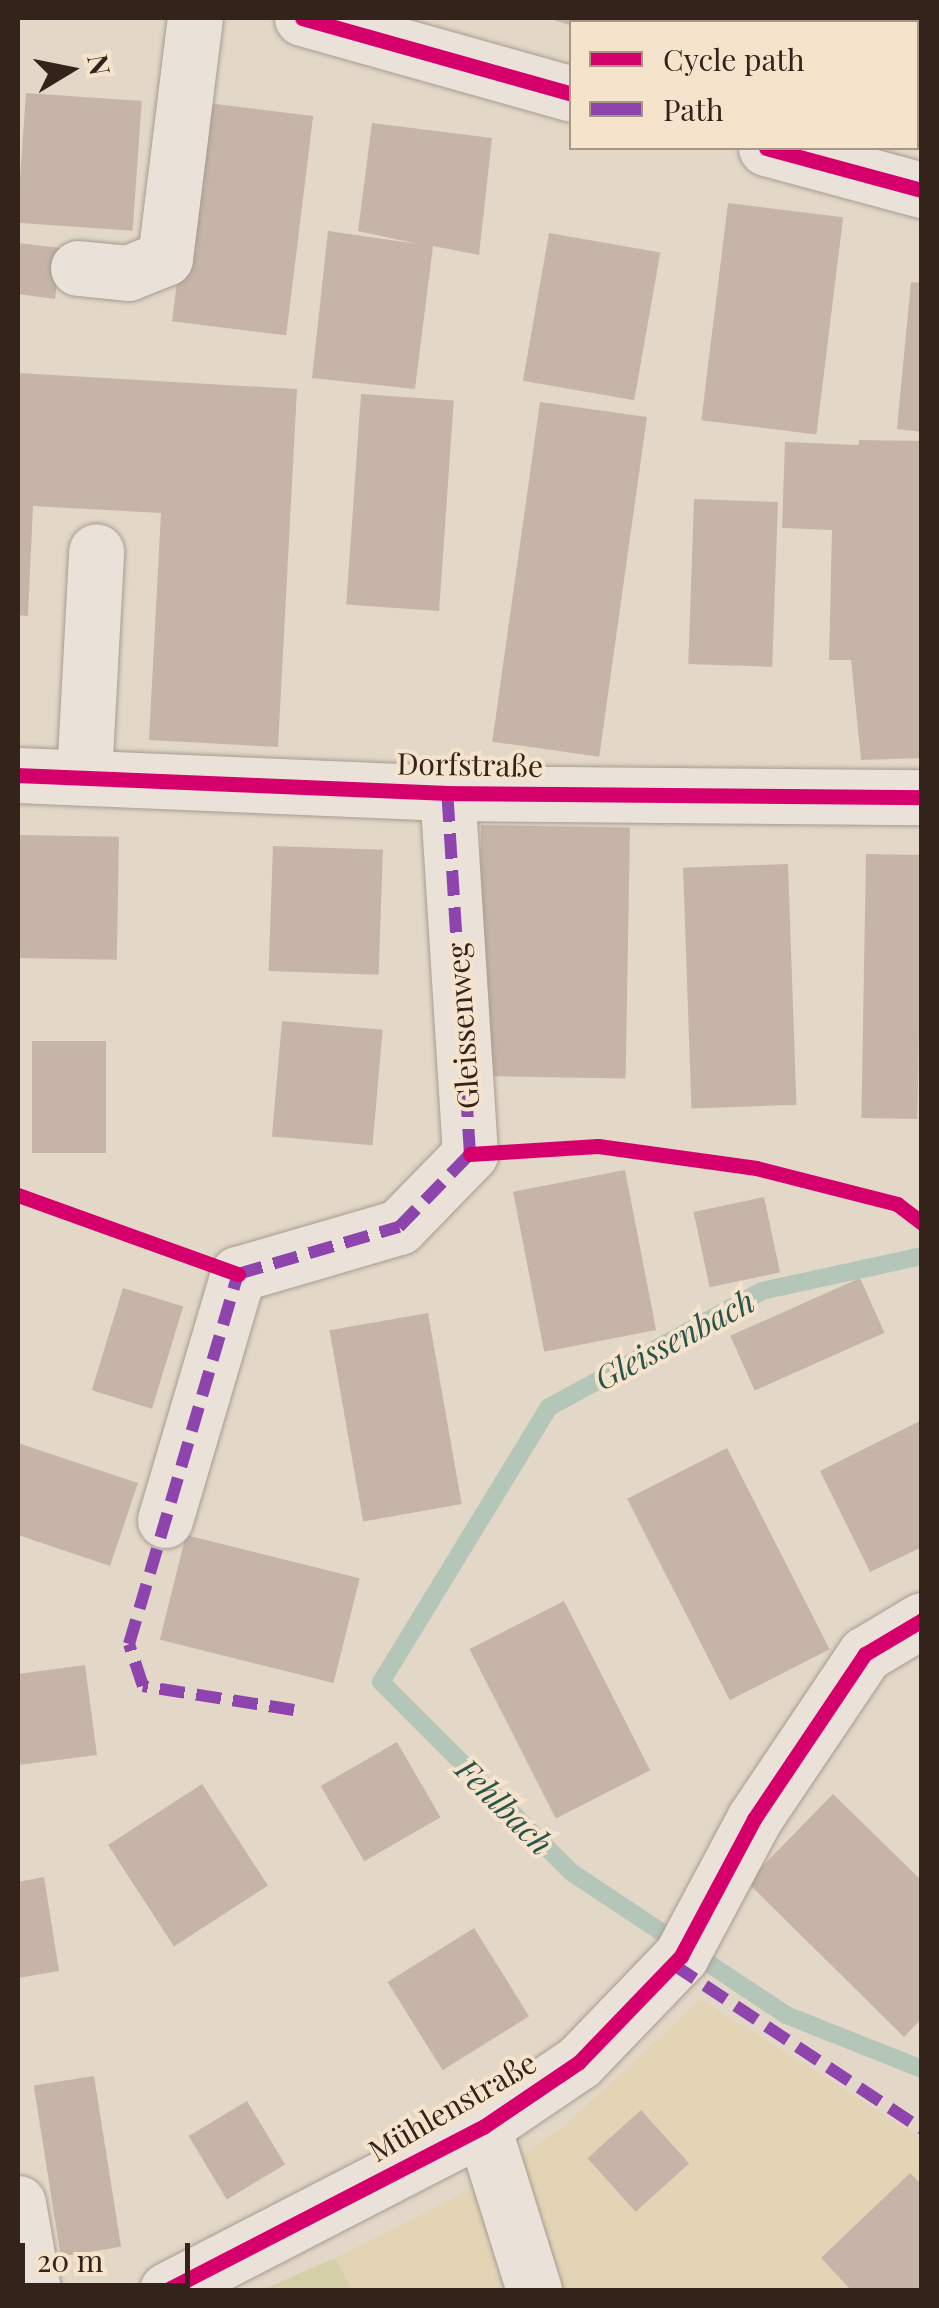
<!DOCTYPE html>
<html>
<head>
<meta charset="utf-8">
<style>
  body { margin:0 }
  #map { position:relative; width:939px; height:2308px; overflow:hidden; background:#e3d7c7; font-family:"Playfair Display",serif }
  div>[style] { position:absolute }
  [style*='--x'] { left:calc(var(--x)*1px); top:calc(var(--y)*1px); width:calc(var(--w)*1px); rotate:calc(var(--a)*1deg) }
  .farmland>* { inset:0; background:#e4d4b6 }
  .green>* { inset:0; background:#d6d0a9 }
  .stream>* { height:18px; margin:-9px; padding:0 9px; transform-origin:9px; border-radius:9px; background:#b4c6b8 }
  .building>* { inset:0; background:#c6b4a8; transform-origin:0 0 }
  .roads { filter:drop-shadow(0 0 2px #a69c91) drop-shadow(0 0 2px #a69c91) }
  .minor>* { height:55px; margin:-27.5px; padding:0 27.5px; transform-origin:27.5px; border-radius:27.5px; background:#eae2d9 }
  .quiet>* { height:12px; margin-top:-6px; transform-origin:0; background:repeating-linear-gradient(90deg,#8e44ad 0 25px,transparent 0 37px) }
  .cycleway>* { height:15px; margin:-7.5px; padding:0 7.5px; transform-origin:7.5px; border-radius:7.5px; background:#d6006c }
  span { translate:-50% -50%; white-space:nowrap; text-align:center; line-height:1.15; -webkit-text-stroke:8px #f5e3cb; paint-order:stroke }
  .street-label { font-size:30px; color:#34231a }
  .water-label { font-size:32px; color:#29544b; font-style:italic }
  .frame { position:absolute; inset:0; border:20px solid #34231a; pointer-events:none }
  .legend { position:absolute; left:569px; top:20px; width:350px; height:130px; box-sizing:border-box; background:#f5e3cb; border:2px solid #a89684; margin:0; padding:12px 18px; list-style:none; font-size:30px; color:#34231a }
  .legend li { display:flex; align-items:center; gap:20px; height:50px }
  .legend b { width:50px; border:2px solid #a89684 }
  .north { position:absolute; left:20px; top:20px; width:100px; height:100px; -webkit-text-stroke:8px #f5e3cb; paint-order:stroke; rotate:80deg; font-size:28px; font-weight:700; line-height:40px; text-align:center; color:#34231a }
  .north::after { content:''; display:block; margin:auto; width:35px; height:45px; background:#34231a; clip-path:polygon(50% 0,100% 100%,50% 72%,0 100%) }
  .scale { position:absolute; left:20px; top:2243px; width:170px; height:45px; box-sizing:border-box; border:5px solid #34231a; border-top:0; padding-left:12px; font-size:30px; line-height:35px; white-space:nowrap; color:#34231a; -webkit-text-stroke:8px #f5e3cb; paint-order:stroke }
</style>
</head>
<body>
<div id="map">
  <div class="farmland">
    <div style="clip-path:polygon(701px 1999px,921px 2138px,921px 2290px,353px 2290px,335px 2258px,454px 2198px,563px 2127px)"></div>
  </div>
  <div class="green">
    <div style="clip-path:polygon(335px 2258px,353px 2290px,262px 2290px)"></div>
  </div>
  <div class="stream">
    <div style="--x:922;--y:1256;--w:164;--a:167.7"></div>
    <div style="--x:762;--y:1291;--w:243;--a:151.4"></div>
    <div style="--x:549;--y:1407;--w:322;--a:121.4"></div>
    <div style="--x:381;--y:1682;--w:269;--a:45"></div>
    <div style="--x:571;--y:1872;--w:258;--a:33.6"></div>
    <div style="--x:786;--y:2015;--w:146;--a:21.7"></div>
  </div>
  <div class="building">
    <div style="clip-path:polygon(548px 18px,653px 18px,572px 26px)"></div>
    <div style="clip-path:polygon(794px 18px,922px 18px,922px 42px,916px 56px,916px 22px,793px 22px)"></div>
    <div style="left:26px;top:93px;width:116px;height:130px;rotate:4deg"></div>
    <div style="left:199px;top:102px;width:115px;height:221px;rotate:7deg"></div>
    <div style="clip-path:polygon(372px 123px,492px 138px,479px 255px,433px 246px,415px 389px,312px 378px,328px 231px,418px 244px,358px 231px)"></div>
    <div style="left:728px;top:203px;width:116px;height:219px;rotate:7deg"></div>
    <div style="left:549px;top:233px;width:113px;height:150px;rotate:10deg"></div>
    <div style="clip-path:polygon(18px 243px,61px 248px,55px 299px,18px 294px)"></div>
    <div style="clip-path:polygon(911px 282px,922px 283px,922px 432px,897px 429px)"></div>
    <div style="clip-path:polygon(18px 373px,297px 389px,278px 747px,149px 740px,161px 513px,33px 506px,28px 616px,18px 615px)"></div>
    <div style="left:361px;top:394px;width:93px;height:211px;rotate:4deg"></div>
    <div style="left:540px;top:402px;width:108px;height:343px;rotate:8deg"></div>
    <div style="clip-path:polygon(859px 440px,922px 441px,922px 758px,861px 760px,851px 660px,829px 660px,832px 530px,782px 528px,785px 442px,859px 445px)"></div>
    <div style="left:778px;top:502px;width:165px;height:84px;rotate:92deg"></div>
    <div style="left:481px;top:825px;width:149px;height:251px;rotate:1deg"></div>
    <div style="left:18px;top:835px;width:101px;height:123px;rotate:1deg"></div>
    <div style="left:273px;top:846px;width:110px;height:125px;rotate:2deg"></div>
    <div style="left:866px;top:854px;width:56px;height:264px;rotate:1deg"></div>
    <div style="left:788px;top:864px;width:241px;height:105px;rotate:88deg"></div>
    <div style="left:282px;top:1021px;width:101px;height:116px;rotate:5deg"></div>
    <div style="left:106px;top:1041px;width:112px;height:74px;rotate:90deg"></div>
    <div style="left:625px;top:1170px;width:163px;height:114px;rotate:79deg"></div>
    <div style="left:764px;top:1197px;width:77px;height:72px;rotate:78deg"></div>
    <div style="left:860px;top:1278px;width:60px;height:142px;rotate:66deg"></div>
    <div style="left:123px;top:1288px;width:63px;height:107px;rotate:17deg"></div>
    <div style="left:428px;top:1313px;width:194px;height:100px;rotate:80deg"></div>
    <div style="clip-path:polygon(922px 1420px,922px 1547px,870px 1572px,820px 1471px)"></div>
    <div style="clip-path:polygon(18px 1443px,138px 1483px,110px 1566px,18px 1535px)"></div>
    <div style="left:727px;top:1448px;width:226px;height:112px;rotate:63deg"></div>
    <div style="left:186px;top:1535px;width:179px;height:108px;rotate:14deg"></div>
    <div style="left:564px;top:1601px;width:190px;height:106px;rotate:63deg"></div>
    <div style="clip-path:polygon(85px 1665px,97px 1755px,18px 1765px,18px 1674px)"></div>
    <div style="left:397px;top:1742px;width:87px;height:88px;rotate:60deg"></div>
    <div style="left:202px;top:1784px;width:121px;height:112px;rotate:57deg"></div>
    <div style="clip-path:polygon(833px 1794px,922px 1881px,922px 2018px,904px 2037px,747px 1882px)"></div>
    <div style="clip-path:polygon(44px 1877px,59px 1971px,18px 1978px,18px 1882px)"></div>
    <div style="left:474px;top:1928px;width:104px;height:102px;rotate:58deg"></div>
    <div style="left:94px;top:2076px;width:173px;height:61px;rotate:81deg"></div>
    <div style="left:247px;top:2101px;width:74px;height:68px;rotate:59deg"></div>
    <div style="left:641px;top:2110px;width:72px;height:72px;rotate:48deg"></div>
    <div style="clip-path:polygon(910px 2173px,922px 2185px,922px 2290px,851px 2290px,821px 2258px)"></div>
  </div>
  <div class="roads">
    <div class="minor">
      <div style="--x:302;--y:18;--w:280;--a:15.7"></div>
      <div style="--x:766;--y:148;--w:162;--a:15.1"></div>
      <div style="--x:78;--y:268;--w:50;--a:5.7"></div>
      <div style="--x:128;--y:273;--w:40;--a:-22"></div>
      <div style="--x:165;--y:258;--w:242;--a:-82.9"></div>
      <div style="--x:18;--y:775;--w:429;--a:2.4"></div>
      <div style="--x:447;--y:793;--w:475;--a:0.5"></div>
      <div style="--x:84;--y:776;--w:225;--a:-86.9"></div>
      <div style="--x:165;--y:1520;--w:257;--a:-73.5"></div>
      <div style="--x:238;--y:1274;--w:168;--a:-16.3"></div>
      <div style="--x:399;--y:1227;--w:102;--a:-45.8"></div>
      <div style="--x:470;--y:1154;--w:362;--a:-93.6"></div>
      <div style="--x:483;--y:2127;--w:171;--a:72.6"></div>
      <div style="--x:18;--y:2203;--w:88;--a:80.2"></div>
      <div style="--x:167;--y:2290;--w:356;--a:-27.3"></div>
      <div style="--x:483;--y:2127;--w:116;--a:-34.1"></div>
      <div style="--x:579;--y:2062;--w:147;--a:-46.1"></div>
      <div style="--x:681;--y:1956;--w:155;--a:-61.9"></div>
      <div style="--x:754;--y:1819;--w:199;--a:-56.1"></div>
      <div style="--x:865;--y:1654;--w:66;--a:-30.8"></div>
    </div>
  </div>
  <div class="quiet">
    <div style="--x:294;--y:1710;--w:153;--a:-171"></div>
    <div style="--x:143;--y:1686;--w:44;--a:-108.4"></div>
    <div style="--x:129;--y:1644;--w:386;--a:-73.6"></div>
    <div style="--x:238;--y:1274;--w:168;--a:-16.3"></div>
    <div style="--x:399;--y:1227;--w:102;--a:-45.8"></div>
    <div style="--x:470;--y:1154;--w:362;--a:-93.6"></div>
    <div style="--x:674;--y:1965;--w:297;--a:33.5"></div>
  </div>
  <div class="cycleway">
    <div style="--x:302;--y:18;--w:280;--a:15.7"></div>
    <div style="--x:766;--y:148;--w:162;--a:15.1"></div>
    <div style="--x:18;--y:775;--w:429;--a:2.4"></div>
    <div style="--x:447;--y:793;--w:475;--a:0.5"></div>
    <div style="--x:470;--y:1154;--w:128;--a:-3.6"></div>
    <div style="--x:598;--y:1146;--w:160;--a:7.9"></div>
    <div style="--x:756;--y:1168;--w:146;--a:14.3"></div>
    <div style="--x:897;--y:1204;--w:31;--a:37"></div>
    <div style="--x:18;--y:1195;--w:234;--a:19.8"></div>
    <div style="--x:167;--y:2290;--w:356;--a:-27.3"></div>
    <div style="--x:483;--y:2127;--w:116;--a:-34.1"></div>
    <div style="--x:579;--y:2062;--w:147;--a:-46.1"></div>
    <div style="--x:681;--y:1956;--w:155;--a:-61.9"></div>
    <div style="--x:754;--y:1819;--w:199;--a:-56.1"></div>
    <div style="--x:865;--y:1654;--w:66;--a:-30.8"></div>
  </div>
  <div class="street-label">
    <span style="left:470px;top:764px;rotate:1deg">Dorfstraße</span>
    <span style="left:462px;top:1026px;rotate:-94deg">Gleissenweg</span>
    <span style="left:452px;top:2106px;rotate:-30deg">Mühlenstraße</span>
  </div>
  <div class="water-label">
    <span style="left:674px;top:1339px;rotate:-28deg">Gleissenbach</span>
    <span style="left:505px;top:1806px;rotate:45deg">Fehlbach</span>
  </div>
  <div class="frame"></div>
  <ul class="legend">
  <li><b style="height:12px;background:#d6006c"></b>Cycle path</li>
  <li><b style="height:12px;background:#8e44ad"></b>Path</li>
  </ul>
  <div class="north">N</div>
  <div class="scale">20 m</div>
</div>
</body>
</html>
